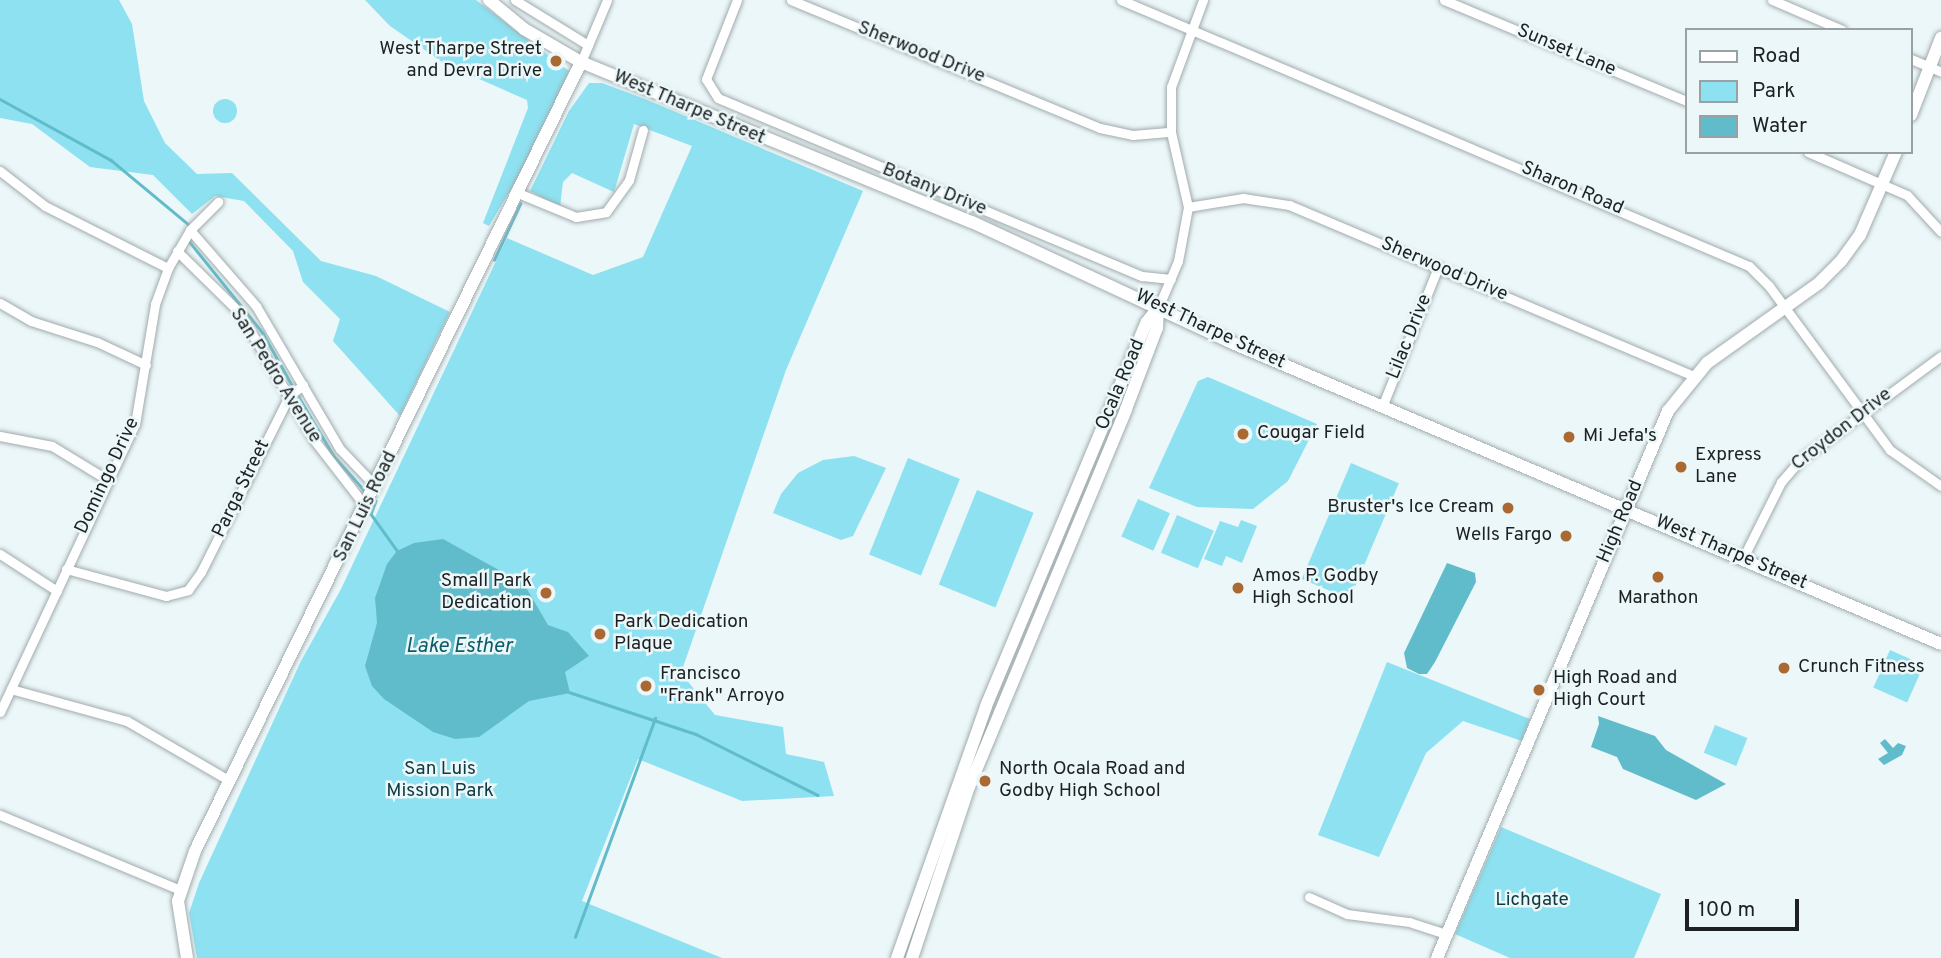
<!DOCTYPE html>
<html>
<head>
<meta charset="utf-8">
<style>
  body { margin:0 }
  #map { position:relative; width:1941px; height:958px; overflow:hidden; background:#ecf7f9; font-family:Overpass,sans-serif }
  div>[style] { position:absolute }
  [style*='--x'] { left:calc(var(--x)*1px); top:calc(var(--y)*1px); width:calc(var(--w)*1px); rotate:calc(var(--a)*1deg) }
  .green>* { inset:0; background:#8de1f0; transform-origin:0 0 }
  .round { border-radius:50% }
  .water>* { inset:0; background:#60bccb }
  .stream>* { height:2.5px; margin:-1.25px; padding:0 1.25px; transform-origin:1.25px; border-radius:1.25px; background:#60bccb }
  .roads { filter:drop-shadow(0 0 2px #a1abad) drop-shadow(0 0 2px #a1abad) }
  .street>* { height:9px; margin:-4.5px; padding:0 4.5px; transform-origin:4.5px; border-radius:4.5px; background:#fff }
  .secondary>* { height:12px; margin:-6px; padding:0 6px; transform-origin:6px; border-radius:6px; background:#fff }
  .dots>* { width:19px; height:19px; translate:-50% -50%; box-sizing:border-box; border:4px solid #ecf7f9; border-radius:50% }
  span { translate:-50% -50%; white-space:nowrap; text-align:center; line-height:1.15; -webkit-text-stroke:5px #ecf7f9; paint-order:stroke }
  .poi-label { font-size:19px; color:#1d2122 }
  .right { translate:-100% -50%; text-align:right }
  .left { translate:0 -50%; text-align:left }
  .street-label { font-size:19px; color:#1d2122 }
  .park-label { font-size:19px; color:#0e3a41 }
  .water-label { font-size:21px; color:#0d5d68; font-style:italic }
  .legend { position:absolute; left:1685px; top:28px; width:228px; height:126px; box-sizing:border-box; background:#ecf7f9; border:2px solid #99a1a3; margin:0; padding:9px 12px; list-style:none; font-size:21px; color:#1d2122 }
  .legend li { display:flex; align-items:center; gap:14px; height:35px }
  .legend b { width:35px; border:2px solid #99a1a3 }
  .scale { position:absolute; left:1685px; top:899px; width:114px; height:32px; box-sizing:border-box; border:4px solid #1d2122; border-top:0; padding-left:9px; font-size:21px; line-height:24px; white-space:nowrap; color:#1d2122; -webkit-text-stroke:5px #ecf7f9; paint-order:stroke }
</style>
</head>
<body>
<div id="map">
  <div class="green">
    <div style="clip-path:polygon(0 0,119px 0,132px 24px,144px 101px,165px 143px,197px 174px,232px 173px,321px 261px,376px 276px,450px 312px,400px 416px,333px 341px,340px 319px,303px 282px,293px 251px,244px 201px,215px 196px,192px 214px,153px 175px,90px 167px,32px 124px,0 118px)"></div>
    <div style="clip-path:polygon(365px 0,476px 0,569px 71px,538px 144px,489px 226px,483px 223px,528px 108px,527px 100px,445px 64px,390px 26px)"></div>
    <div style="clip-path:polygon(589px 83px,602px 83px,645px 99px,863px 191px,786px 370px,681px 673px,715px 715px,783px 727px,786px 754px,824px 762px,834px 796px,742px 801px,638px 759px,582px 901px,722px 958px,197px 958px,189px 913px,199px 883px,301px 661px,341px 589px,507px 238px,593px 275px,643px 257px,692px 146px,634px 124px,614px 192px,572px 173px,563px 182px,560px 207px,530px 191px,569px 111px)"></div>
    <div class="round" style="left:213px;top:99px;width:24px;height:24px"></div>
    <div style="clip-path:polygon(1208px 377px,1317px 424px,1288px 481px,1253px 509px,1197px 507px,1149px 488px,1198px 381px)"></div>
    <div style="clip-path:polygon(854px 456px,886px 468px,853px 536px,841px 540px,773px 513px,781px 494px,798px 473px,823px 460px)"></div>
    <div style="left:908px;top:458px;width:56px;height:104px;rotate:22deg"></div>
    <div style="left:1351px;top:463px;width:52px;height:126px;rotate:23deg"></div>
    <div style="left:977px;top:490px;width:61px;height:102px;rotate:22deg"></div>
    <div style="left:1138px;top:499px;width:35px;height:41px;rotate:24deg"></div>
    <div style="left:1177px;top:515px;width:40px;height:41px;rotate:23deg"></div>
    <div style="clip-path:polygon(1241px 520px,1257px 526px,1242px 563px,1226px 556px,1222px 566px,1204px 559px,1220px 521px,1238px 527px)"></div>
    <div style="left:1890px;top:650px;width:37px;height:41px;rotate:24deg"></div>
    <div style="clip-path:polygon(1387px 662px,1530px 719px,1522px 741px,1463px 721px,1426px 753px,1379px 857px,1318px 835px)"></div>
    <div style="left:1715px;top:725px;width:35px;height:30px;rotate:22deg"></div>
    <div style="clip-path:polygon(1501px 827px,1661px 894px,1634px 958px,1510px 958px,1455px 934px)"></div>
  </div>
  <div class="water">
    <div style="clip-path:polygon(443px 539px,524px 584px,548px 625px,568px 632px,589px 656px,565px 672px,570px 693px,529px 701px,479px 737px,455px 739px,433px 732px,384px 699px,372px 686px,365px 666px,377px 623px,375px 598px,387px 564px,397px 551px,414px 543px)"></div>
    <div style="clip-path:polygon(1447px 563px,1475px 573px,1476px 582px,1435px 662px,1427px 674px,1419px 674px,1407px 668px,1404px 653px)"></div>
    <div style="clip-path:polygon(1598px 716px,1655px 736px,1666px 750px,1726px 784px,1696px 800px,1623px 769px,1617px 757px,1591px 747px,1599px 724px)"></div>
    <div style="clip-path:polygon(1885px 739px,1893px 748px,1898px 743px,1906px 746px,1902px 755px,1884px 765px,1878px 759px,1888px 753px,1880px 743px)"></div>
  </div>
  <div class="stream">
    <div style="--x:0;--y:99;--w:127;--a:28.8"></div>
    <div style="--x:111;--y:160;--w:100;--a:39.7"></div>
    <div style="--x:189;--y:241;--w:118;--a:51.2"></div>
    <div style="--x:263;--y:333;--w:60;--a:60.9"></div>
    <div style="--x:494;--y:260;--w:62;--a:-65.1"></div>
    <div style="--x:297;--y:394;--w:72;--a:59.2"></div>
    <div style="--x:334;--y:456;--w:45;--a:48.6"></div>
    <div style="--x:376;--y:501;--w:14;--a:111"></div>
    <div style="--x:371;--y:514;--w:48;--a:54.3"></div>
    <div style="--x:569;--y:692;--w:134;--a:18.3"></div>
    <div style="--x:696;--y:734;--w:136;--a:26.6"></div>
    <div style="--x:575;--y:937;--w:233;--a:-69.9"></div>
  </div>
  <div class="roads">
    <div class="street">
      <div style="--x:515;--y:0;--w:86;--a:31.7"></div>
      <div style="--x:737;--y:0;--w:85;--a:111.4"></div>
      <div style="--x:706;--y:79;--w:22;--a:58"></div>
      <div style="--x:718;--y:98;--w:460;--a:22.8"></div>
      <div style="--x:1142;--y:276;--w:29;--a:6"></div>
      <div style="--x:791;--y:0;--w:334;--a:22.5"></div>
      <div style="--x:1100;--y:128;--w:34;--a:12"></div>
      <div style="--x:1133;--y:135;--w:38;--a:-5"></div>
      <div style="--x:1121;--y:0;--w:682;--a:22.96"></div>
      <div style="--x:1749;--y:266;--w:28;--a:45"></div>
      <div style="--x:1769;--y:286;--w:204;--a:53.6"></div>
      <div style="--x:1890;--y:450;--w:62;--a:35.2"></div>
      <div style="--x:1444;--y:0;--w:263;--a:22.6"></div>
      <div style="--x:1772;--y:0;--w:76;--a:23.2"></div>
      <div style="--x:1911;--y:59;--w:33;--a:23"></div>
      <div style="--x:581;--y:62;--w:67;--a:-67.2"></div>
      <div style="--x:1808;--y:152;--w:108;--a:23.5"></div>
      <div style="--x:1907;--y:195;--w:50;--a:47.4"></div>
      <div style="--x:0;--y:171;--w:57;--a:37.9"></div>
      <div style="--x:45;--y:206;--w:138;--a:26.8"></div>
      <div style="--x:518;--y:193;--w:63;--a:22.5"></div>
      <div style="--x:576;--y:217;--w:30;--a:-9"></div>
      <div style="--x:606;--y:212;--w:39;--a:-54"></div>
      <div style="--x:629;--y:180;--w:52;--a:-74.4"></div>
      <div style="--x:1188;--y:207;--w:56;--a:-9.3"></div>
      <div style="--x:1243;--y:198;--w:47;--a:8.7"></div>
      <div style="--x:1289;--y:205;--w:439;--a:22.9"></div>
      <div style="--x:190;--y:230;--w:101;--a:49"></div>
      <div style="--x:256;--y:306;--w:166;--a:59.6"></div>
      <div style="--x:340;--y:449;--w:52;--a:46.5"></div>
      <div style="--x:177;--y:251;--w:88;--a:44.5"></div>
      <div style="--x:240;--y:313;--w:147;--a:59.8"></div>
      <div style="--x:314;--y:440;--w:85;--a:52.2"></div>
      <div style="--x:0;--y:303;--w:36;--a:30"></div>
      <div style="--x:31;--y:321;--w:69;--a:17.7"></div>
      <div style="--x:97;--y:342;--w:54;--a:25.1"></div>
      <div style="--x:1158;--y:308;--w:51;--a:-66.9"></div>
      <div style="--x:1178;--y:261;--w:55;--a:-79.5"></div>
      <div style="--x:1188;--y:207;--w:77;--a:-102.8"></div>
      <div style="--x:1171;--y:132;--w:45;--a:-90"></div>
      <div style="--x:1171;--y:87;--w:93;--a:-69.8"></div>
      <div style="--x:1382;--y:407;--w:151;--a:-68.2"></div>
      <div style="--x:0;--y:436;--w:53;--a:10.9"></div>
      <div style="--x:52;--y:446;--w:66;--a:31.3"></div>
      <div style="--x:0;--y:554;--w:68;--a:33"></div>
      <div style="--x:1743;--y:558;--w:85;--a:-63.4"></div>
      <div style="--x:1781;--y:482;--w:29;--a:-49"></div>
      <div style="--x:1800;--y:460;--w:175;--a:-36.4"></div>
      <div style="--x:66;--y:569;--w:104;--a:15.1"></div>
      <div style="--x:166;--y:596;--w:23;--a:-15"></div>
      <div style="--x:188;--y:590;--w:22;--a:-54"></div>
      <div style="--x:201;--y:572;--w:197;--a:-63.4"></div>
      <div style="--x:289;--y:396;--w:18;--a:-38"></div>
      <div style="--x:11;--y:689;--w:120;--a:15.4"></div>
      <div style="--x:127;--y:721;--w:119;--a:30.2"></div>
      <div style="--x:0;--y:712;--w:318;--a:-64.9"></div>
      <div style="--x:135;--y:424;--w:122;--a:-80.5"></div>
      <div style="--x:155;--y:304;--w:38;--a:-70"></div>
      <div style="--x:168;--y:268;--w:44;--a:-59.9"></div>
      <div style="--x:190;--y:230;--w:40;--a:-45"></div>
      <div style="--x:0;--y:815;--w:195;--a:22.6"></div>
      <div style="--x:1309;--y:897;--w:42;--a:24.1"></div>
      <div style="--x:1347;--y:914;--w:63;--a:7.4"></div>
      <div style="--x:1409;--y:922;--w:40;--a:18"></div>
    </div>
    <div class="secondary">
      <div style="--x:489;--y:0;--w:45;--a:39.6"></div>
      <div style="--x:524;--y:29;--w:66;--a:30.1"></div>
      <div style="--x:581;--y:62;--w:422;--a:22.3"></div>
      <div style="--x:972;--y:222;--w:285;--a:24.9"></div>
      <div style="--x:1230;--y:342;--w:772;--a:23.01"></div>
      <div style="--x:1911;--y:115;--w:83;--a:-68.7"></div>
      <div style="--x:187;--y:958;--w:58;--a:-99"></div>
      <div style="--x:178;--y:901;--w:53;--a:-71.2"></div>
      <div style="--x:195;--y:851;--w:878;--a:-63.93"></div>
      <div style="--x:897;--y:958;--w:267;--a:-70.5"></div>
      <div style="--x:986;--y:706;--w:416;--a:-67.3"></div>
      <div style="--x:1147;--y:322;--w:18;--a:-52"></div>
      <div style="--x:912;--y:958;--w:180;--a:-71.6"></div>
      <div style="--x:969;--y:787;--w:409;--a:-67.4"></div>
      <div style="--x:1126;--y:409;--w:87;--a:-69.1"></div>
      <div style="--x:1157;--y:328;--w:20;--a:-87"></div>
      <div style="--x:1437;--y:958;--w:594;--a:-67.11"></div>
      <div style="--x:1668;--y:411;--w:62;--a:-50.9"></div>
      <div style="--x:1707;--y:363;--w:138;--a:-35.5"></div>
      <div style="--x:1819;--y:283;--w:31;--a:-45"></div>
      <div style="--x:1841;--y:261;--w:32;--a:-54"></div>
      <div style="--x:1860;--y:235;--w:90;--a:-66.6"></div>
    </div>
  </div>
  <div class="dots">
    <div style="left:556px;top:61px;background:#a96931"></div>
    <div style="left:1243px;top:434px;background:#a96931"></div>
    <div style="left:1569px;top:437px;background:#a96931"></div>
    <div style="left:1681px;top:467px;background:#a96931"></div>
    <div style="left:1508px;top:508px;background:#a96931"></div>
    <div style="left:1566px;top:536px;background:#a96931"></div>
    <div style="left:1658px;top:577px;background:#a96931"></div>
    <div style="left:1238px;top:588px;background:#a96931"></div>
    <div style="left:546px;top:593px;background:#a96931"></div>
    <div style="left:600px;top:634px;background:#a96931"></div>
    <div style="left:1784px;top:668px;background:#a96931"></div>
    <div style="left:646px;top:686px;background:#a96931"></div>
    <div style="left:1539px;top:690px;background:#a96931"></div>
    <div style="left:985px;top:781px;background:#a96931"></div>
  </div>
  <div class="poi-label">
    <span class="right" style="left:542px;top:61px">West Tharpe Street<br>and Devra Drive</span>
    <span class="left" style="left:1257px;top:434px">Cougar Field</span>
    <span class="left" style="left:1583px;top:437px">Mi Jefa's</span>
    <span class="left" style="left:1695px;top:467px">Express<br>Lane</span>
    <span class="right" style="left:1494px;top:508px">Bruster's Ice Cream</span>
    <span class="right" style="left:1552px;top:536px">Wells Fargo</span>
    <span class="left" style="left:1252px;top:588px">Amos P. Godby<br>High School</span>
    <span class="right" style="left:532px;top:593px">Small Park<br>Dedication</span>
    <span style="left:1658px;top:599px">Marathon</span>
    <span class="left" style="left:614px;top:634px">Park Dedication<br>Plaque</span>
    <span class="left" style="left:1798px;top:668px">Crunch Fitness</span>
    <span class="left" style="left:660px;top:686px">Francisco<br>"Frank" Arroyo</span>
    <span class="left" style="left:1553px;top:690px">High Road and<br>High Court</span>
    <span class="left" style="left:999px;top:781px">North Ocala Road and<br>Godby High School</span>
  </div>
  <div class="street-label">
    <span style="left:1566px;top:51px;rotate:23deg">Sunset Lane</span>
    <span style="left:921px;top:53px;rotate:22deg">Sherwood Drive</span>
    <span style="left:689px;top:108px;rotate:23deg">West Tharpe Street</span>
    <span style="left:1572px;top:189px;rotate:23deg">Sharon Road</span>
    <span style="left:934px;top:190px;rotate:22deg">Botany Drive</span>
    <span style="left:1444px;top:270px;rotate:23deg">Sherwood Drive</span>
    <span style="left:1210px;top:330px;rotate:25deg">West Tharpe Street</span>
    <span style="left:1410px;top:337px;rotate:-68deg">Lilac Drive</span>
    <span style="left:275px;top:376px;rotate:58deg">San Pedro Avenue</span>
    <span style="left:1121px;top:385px;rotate:-67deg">Ocala Road</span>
    <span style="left:1842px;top:430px;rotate:-38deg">Croydon Drive</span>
    <span style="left:108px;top:476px;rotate:-65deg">Domingo Drive</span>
    <span style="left:242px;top:489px;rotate:-64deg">Parga Street</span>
    <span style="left:366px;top:507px;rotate:-64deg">San Luis Road</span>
    <span style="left:1621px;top:522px;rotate:-67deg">High Road</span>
    <span style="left:1731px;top:553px;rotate:23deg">West Tharpe Street</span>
  </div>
  <div class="park-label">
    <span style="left:440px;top:781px">San Luis<br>Mission Park</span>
    <span style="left:1532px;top:901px">Lichgate</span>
  </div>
  <div class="water-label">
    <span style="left:459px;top:647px">Lake Esther</span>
  </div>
  <ul class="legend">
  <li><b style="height:9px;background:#fff"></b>Road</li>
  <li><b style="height:19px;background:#8de1f0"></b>Park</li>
  <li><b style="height:19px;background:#60bccb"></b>Water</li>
  </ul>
  <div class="scale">100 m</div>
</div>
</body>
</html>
